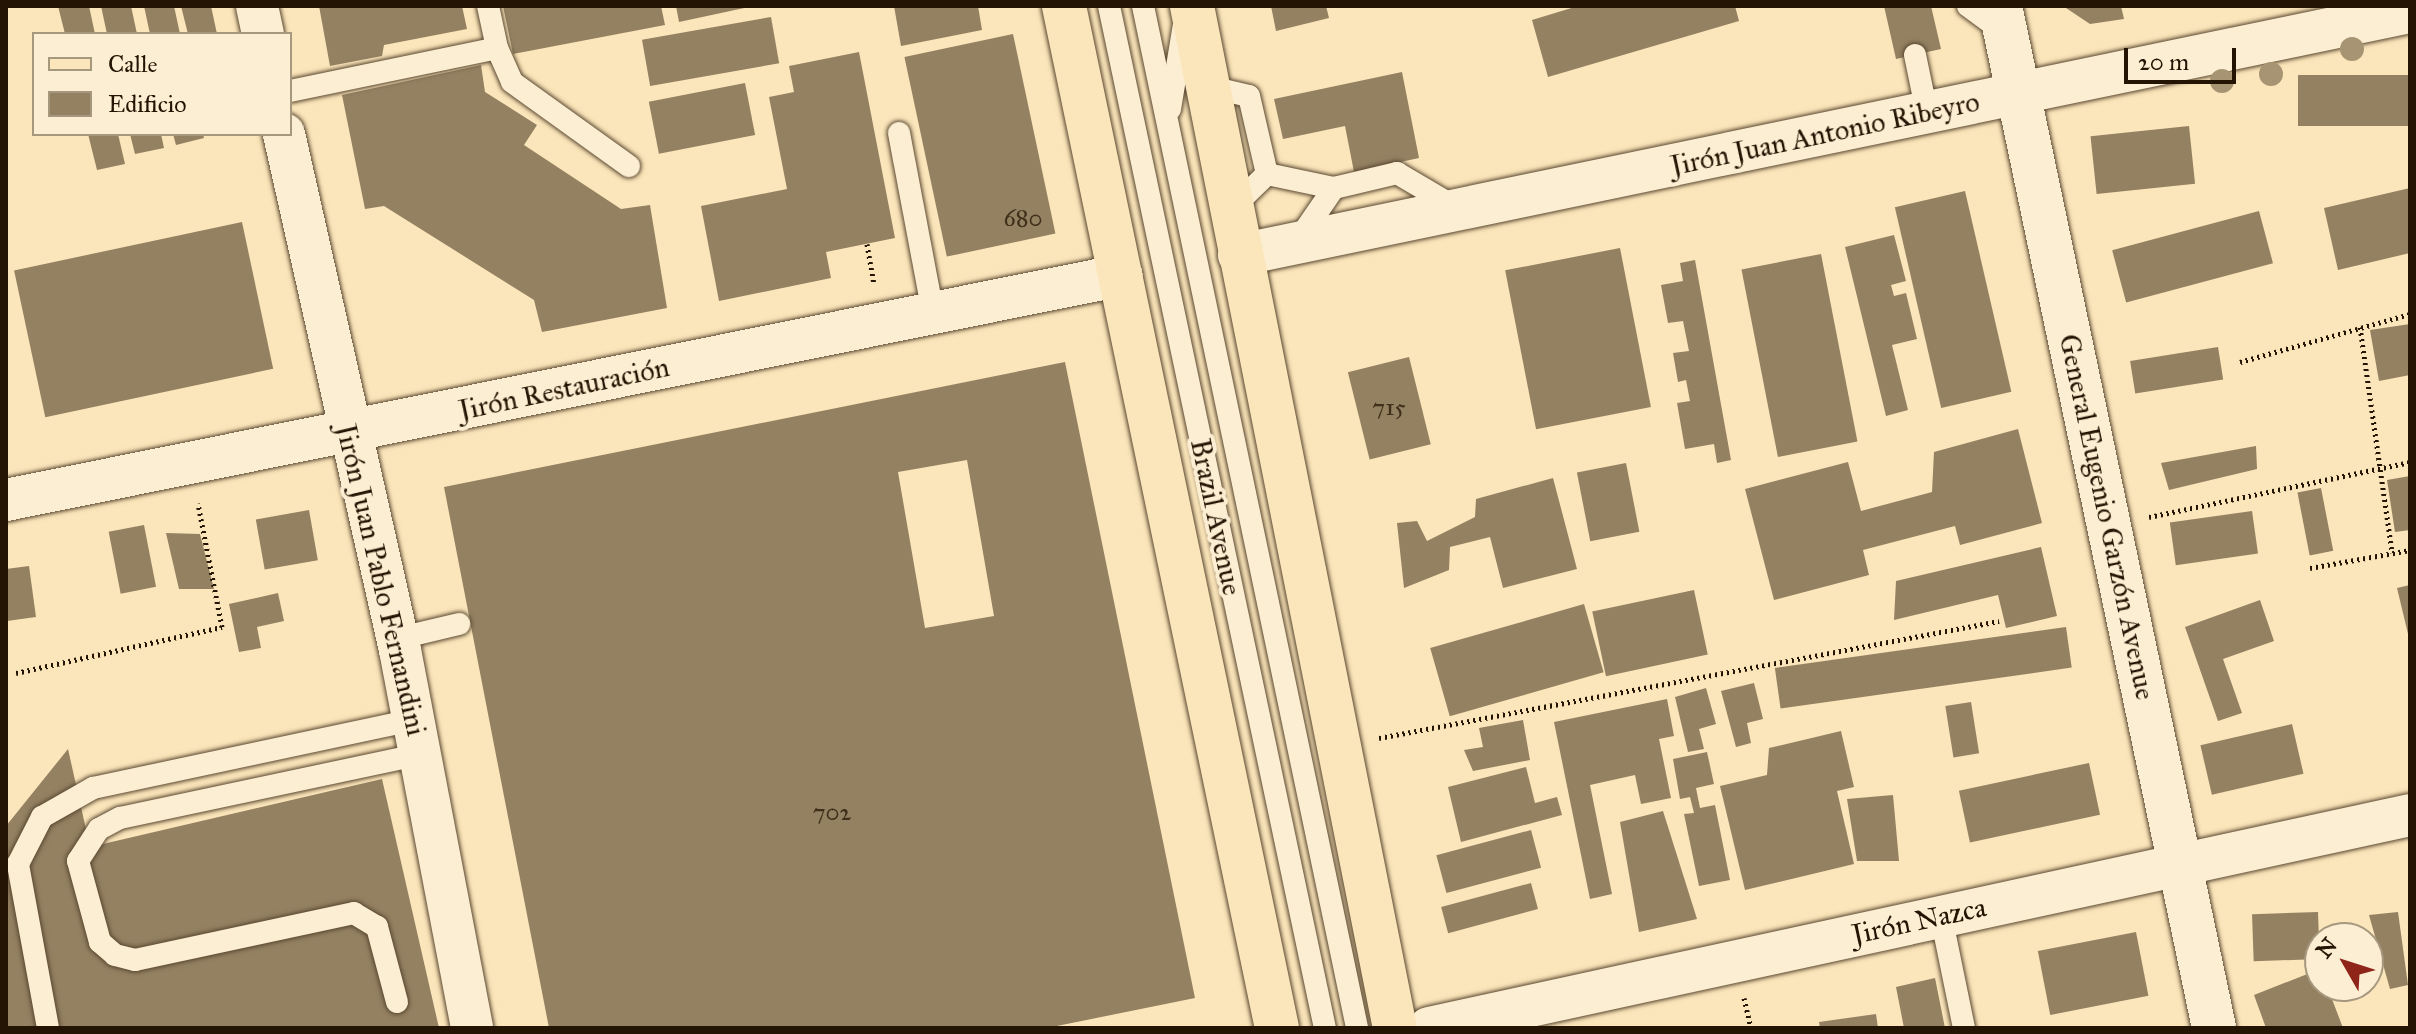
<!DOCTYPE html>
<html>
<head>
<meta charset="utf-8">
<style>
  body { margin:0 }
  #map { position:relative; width:2416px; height:1034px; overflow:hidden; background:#fbe5ba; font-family:"IM FELL Great Primer",serif }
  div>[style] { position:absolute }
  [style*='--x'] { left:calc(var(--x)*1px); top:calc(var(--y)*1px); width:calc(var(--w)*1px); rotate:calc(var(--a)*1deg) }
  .building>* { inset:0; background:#948162; transform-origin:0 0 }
  .path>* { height:5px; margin-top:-2.5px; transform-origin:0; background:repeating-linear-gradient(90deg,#241403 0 2px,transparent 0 6px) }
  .roads { filter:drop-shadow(0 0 2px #5a4831) drop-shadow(0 0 2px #5a4831) }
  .lane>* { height:22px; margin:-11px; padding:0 11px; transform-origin:11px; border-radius:11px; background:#fceed2 }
  .street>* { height:42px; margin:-21px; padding:0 21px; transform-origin:21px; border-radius:21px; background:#fceed2 }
  .secondary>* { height:44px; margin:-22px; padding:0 22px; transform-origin:22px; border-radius:22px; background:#fceed2 }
  .primary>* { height:44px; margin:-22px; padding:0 22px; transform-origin:22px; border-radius:22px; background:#fbe5ba }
  .trees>* { width:24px; height:24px; margin:-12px; border-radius:50%; background:#a79472 }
  span { translate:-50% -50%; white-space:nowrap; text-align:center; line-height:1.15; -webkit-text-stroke:8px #fceed2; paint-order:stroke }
  .number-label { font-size:24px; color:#402f1b }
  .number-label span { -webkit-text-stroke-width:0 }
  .street-label { font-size:28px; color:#241403 }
  .frame { position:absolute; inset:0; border:8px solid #241403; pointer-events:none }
  .legend { position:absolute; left:32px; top:32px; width:260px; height:104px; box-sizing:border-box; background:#fceed2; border:2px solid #a6977f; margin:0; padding:10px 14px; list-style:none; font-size:24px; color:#241403 }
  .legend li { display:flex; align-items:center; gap:16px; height:40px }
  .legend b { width:40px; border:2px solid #a6977f }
  .north { position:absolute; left:2304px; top:922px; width:80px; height:80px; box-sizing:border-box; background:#fceed2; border:2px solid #a6977f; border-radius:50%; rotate:309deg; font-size:22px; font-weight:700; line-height:32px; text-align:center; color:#241403 }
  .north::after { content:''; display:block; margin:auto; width:28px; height:36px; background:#8f2418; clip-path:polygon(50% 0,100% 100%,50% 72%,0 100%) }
  .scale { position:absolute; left:2124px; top:48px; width:112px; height:36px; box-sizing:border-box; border:4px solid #241403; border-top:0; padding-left:10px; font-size:24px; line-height:28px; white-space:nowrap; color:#241403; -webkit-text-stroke:6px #fceed2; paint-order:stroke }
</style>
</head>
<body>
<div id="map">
  <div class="building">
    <div style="clip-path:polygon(58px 6px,89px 6px,95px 34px,65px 34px)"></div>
    <div style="clip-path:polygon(101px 6px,131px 6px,137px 34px,107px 34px)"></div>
    <div style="clip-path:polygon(144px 6px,174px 6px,180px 34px,150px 34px)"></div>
    <div style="clip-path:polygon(181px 6px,211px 6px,217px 34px,188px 34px)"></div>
    <div style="clip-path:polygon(319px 6px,462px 6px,467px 29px,384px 45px,382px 56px,330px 66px)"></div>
    <div style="clip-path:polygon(503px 6px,661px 6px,665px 25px,513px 54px)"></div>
    <div style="clip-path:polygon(676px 6px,749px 6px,749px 7px,679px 22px)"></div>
    <div style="clip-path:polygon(894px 6px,978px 6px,982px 30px,901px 46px)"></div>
    <div style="clip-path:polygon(1271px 6px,1326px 6px,1329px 18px,1276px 31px)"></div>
    <div style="clip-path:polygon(1578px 6px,1735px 6px,1739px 21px,1548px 77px,1532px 20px)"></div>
    <div style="clip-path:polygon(1884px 6px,1931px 6px,1941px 49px,1896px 59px)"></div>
    <div style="clip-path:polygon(2063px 6px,2121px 6px,2124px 19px,2090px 24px)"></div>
    <div style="left:771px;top:17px;width:47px;height:131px;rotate:80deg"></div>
    <div style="left:1013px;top:34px;width:204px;height:111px;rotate:78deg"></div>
    <div style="clip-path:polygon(859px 52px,895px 238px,826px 252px,831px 278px,719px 301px,701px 206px,787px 189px,769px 97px,794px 92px,789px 66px)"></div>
    <div style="clip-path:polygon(481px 65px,485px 92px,537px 125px,524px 145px,621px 209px,650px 205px,667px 308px,542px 332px,534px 300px,384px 206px,365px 209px,342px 95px)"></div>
    <div style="clip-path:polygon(1402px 72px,1419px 158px,1354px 172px,1345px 126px,1283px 139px,1274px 99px)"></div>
    <div style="left:2410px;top:75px;width:51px;height:112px;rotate:90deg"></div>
    <div style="left:745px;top:83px;width:53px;height:98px;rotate:79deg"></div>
    <div style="left:2189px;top:126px;width:58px;height:99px;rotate:84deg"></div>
    <div style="clip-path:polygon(88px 134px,118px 134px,125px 164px,97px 170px)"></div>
    <div style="clip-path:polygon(130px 134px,161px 134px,164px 148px,135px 154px)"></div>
    <div style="clip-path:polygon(173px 134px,203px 134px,204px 138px,176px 145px)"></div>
    <div style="clip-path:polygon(2410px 188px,2410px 253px,2338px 270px,2324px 208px)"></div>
    <div style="left:1965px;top:191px;width:206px;height:72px;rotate:77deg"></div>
    <div style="left:2259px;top:211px;width:54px;height:152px;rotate:75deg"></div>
    <div style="left:242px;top:222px;width:150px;height:233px;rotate:78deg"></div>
    <div style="clip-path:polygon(1894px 235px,1906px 281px,1891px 285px,1894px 296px,1906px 293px,1917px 339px,1892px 345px,1908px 410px,1886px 416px,1845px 247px)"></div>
    <div style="left:1620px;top:248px;width:162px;height:117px;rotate:79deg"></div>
    <div style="left:1821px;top:254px;width:191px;height:81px;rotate:79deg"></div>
    <div style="clip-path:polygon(1695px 260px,1731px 460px,1717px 463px,1714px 444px,1685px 449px,1677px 403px,1690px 401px,1686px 380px,1678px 382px,1673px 353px,1689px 351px,1683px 321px,1668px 323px,1661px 285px,1683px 281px,1680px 263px)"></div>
    <div style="clip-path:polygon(2410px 324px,2410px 375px,2379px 381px,2370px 330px)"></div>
    <div style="left:2218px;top:347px;width:33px;height:89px;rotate:81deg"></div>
    <div style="left:1409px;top:357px;width:90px;height:63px;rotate:76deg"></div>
    <div style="clip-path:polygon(evenodd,1065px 362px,1195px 998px,1047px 1028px,549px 1028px,444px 487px,1065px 362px,967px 460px,994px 616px,925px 628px,898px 472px,967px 460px)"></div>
    <div style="clip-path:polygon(2018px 429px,2042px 523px,1960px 545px,1955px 526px,1863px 550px,1869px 575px,1774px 600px,1745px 489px,1848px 462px,1861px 511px,1932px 492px,1934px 452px)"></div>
    <div style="clip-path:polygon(2256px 446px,2257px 469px,2169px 490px,2161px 463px)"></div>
    <div style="left:1626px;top:463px;width:70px;height:50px;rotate:79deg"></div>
    <div style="clip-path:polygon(2410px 476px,2410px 530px,2395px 532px,2387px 480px)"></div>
    <div style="clip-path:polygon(1553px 478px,1577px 569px,1503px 588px,1490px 537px,1450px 547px,1449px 570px,1404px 588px,1397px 523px,1417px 521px,1427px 541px,1475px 517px,1476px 499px)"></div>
    <div style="left:2321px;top:488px;width:64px;height:24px;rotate:79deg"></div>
    <div style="left:309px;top:510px;width:51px;height:54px;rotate:80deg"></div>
    <div style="left:2252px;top:511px;width:43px;height:83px;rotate:82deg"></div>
    <div style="left:144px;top:525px;width:63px;height:36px;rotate:79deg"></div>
    <div style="clip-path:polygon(166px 533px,200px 534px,214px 589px,179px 589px)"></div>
    <div style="clip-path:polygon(2041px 547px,2057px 616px,2006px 628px,1998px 595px,1894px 620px,1896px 581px)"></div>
    <div style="clip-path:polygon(29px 566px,36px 617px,7px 621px,6px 569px)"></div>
    <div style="clip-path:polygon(2410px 585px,2410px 638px,2409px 638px,2397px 588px)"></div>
    <div style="left:1694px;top:590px;width:66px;height:104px;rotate:78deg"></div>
    <div style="clip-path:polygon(278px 593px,284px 621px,257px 627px,261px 648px,239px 652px,229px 604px)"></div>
    <div style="clip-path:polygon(2260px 600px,2274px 641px,2223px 659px,2242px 713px,2218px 721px,2185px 627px)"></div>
    <div style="left:1584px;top:604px;width:71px;height:160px;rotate:74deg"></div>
    <div style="left:2066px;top:627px;width:41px;height:294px;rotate:82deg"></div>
    <div style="clip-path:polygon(1754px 683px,1763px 719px,1747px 723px,1751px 743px,1736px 747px,1721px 691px)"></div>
    <div style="clip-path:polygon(1706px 688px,1716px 724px,1699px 729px,1704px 749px,1688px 752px,1675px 697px)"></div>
    <div style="clip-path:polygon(1667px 699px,1674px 736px,1659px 739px,1671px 798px,1641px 804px,1635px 775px,1590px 785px,1612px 894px,1590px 899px,1554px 722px)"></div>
    <div style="left:1971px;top:702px;width:52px;height:26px;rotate:81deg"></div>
    <div style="clip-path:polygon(1523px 720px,1530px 760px,1473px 771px,1464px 750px,1483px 747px,1479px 728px)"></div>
    <div style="left:2292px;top:724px;width:51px;height:94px;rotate:77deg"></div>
    <div style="clip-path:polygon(1841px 731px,1854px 787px,1837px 791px,1854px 864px,1745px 890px,1720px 786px,1767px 775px,1769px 748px)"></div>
    <div style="clip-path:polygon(68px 749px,90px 847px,382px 779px,439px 1028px,6px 1028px,6px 826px)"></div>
    <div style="clip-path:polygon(1707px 752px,1714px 784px,1696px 788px,1700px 808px,1715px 805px,1730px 880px,1699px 886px,1684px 814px,1694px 813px,1690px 797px,1680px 799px,1673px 759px)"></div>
    <div style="left:2089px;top:763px;width:53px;height:133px;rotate:78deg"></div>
    <div style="clip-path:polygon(1526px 767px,1535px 803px,1557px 797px,1562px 815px,1461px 842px,1448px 787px)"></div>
    <div style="clip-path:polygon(1893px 795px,1899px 861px,1857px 861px,1847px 799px)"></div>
    <div style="clip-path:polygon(1663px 811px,1697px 919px,1639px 932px,1620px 822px)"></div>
    <div style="left:1531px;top:830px;width:39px;height:98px;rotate:75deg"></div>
    <div style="left:1531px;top:883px;width:27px;height:93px;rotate:75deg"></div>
    <div style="left:2318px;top:912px;width:47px;height:66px;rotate:88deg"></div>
    <div style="clip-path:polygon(2398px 912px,2408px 985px,2390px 989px,2369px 915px)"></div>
    <div style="left:2136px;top:932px;width:65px;height:100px;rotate:79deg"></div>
    <div style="clip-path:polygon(2320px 969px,2320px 986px,2327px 986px,2343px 1028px,2266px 1028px,2254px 995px)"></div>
    <div style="clip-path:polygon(1935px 978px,1945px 1028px,1904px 1028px,1896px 987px)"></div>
    <div style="clip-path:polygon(1876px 1014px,1878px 1028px,1820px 1028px,1819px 1022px)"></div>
  </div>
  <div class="path">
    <div style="--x:867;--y:244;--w:41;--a:80.1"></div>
    <div style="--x:2360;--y:327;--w:228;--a:81.9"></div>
    <div style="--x:2240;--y:362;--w:177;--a:-15.8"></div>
    <div style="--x:2149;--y:517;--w:267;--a:-11.9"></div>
    <div style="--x:2310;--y:568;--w:102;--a:-10.2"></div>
    <div style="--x:16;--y:673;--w:211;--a:-12.6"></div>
    <div style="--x:222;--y:627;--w:126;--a:-101"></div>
    <div style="--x:1379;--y:738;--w:631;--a:-10.69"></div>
    <div style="--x:1744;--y:998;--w:31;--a:77"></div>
  </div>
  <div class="roads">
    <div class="lane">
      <div style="--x:488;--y:6;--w:43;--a:77.9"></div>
      <div style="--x:1109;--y:6;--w:1045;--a:78.07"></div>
      <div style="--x:1143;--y:6;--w:1044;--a:78.17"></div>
      <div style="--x:1968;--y:6;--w:42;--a:36.3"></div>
      <div style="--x:1915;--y:55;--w:59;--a:78.3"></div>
      <div style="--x:1206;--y:86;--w:44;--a:13.1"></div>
      <div style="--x:1249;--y:96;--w:80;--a:77"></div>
      <div style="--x:1267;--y:174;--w:50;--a:135.8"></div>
      <div style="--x:290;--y:91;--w:211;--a:-11.7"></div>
      <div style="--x:497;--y:48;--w:37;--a:66"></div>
      <div style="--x:512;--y:82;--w:144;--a:35.7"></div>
      <div style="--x:1170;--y:109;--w:86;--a:-80.6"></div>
      <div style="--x:899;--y:133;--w:183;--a:79.3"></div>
      <div style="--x:1267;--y:174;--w:68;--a:11.8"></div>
      <div style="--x:1296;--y:243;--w:67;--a:-55.4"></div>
      <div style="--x:1334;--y:188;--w:65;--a:-13.4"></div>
      <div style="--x:1397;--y:173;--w:71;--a:30.5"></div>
      <div style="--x:396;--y:639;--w:65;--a:-13.4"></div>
      <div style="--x:1941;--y:916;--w:114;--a:78.4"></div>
      <div style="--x:397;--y:1002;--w:78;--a:-104.9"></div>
      <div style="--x:377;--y:927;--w:27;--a:-149"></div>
      <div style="--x:354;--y:913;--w:224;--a:167.9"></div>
      <div style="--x:135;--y:960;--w:21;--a:-166"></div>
      <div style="--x:115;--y:955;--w:20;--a:-139"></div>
      <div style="--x:100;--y:942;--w:84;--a:-105.2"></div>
      <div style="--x:78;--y:861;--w:38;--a:-57"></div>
      <div style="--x:99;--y:829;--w:24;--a:-28"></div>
      <div style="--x:120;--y:818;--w:307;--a:-12"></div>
      <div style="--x:48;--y:1028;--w:167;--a:-100.4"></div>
      <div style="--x:18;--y:864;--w:53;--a:-62.9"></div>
      <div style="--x:42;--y:817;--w:59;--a:-29.6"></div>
      <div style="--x:93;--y:788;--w:328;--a:-12"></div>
    </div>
    <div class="street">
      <div style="--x:257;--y:6;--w:29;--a:78"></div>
      <div style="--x:284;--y:134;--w:529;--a:77.33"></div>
      <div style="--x:400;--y:650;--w:385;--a:79.2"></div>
      <div style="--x:1239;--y:255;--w:1196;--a:-11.72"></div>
      <div style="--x:6;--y:500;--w:1138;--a:-11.4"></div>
      <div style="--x:1429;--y:1028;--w:1004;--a:-12.25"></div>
    </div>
    <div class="secondary">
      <div style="--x:2000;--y:6;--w:1044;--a:78.17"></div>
    </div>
    <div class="primary">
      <div style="--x:1064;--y:6;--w:1044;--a:78.23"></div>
      <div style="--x:1192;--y:6;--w:1042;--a:78.77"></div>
    </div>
  </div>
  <div class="trees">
    <div style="left:2352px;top:49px"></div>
    <div style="left:2271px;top:74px"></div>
    <div style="left:2222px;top:81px"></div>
  </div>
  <div class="number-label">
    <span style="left:1023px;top:219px">680</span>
    <span style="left:1389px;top:408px">715</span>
    <span style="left:832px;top:813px">702</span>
  </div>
  <div class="street-label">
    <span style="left:1825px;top:134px;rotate:-12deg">Jirón Juan Antonio Ribeyro</span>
    <span style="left:564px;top:389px;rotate:-12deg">Jirón Restauración</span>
    <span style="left:1216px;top:517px;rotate:78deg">Brazil Avenue</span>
    <span style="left:2107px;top:517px;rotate:78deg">General Eugenio Garzón Avenue</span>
    <span style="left:381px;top:580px;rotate:77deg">Jirón Juan Pablo Fernandini</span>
    <span style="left:1919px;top:921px;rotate:-12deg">Jirón Nazca</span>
  </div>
  <div class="frame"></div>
  <ul class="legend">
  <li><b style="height:10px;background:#fbe5ba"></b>Calle</li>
  <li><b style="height:22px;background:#948162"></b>Edificio</li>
  </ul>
  <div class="north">N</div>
  <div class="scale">20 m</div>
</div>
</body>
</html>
